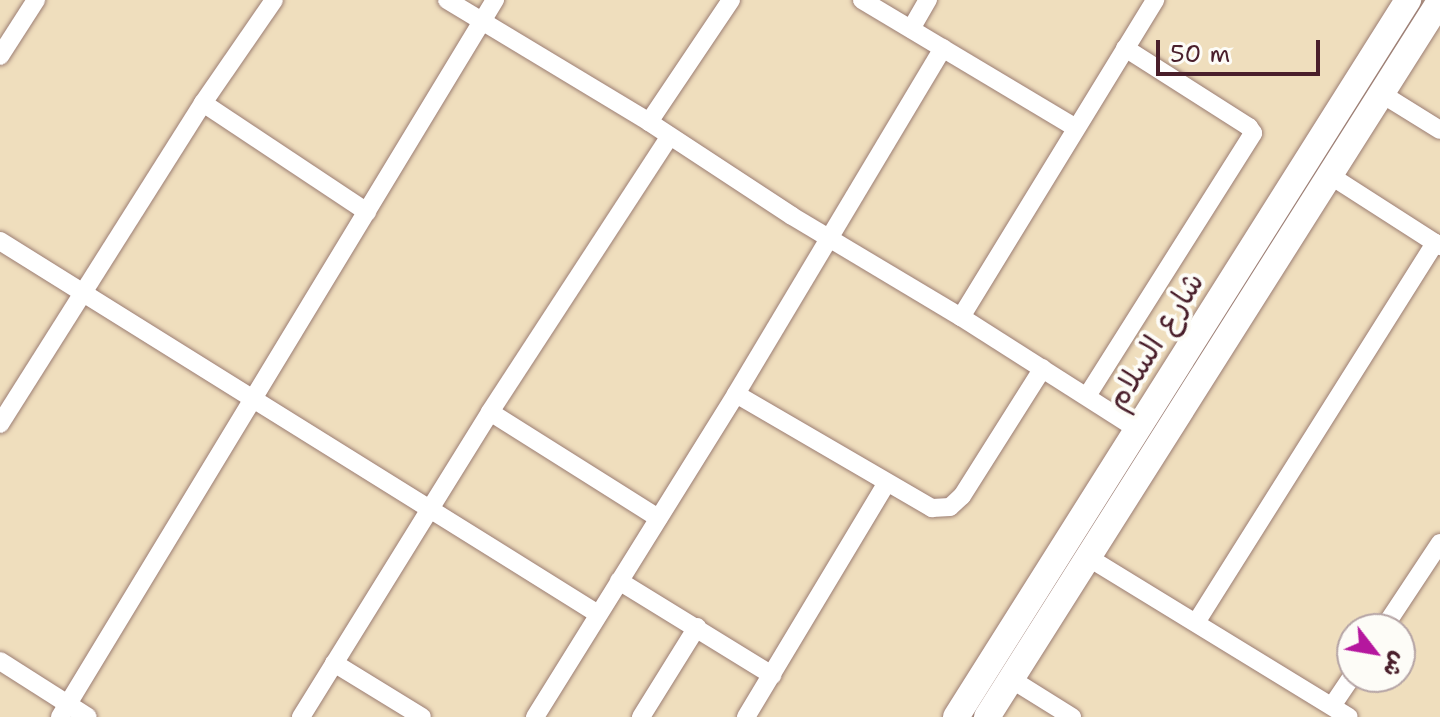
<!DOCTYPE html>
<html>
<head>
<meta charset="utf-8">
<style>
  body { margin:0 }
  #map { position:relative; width:1440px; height:717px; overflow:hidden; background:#efdebd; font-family:"Shantell Sans","Playpen Sans Arabic",sans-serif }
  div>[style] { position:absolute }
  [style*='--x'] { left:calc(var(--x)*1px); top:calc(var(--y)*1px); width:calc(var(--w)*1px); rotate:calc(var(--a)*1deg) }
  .roads { filter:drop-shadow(0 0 2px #9c7e74) drop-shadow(0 0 2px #9c7e74) }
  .minor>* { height:18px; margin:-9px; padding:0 9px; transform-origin:9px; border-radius:9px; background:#fff }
  .secondary>* { height:26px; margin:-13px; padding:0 13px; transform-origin:13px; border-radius:13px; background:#fff }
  span { translate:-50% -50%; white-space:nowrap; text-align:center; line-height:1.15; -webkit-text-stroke:8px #fdfcf7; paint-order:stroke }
  .street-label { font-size:30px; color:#4a1f2b }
  .north { position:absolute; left:1336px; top:613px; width:80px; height:80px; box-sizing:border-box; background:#fdfcf7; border:2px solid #b5a4a5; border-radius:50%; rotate:121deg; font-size:22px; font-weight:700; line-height:32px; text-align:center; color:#4a1f2b }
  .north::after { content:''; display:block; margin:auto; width:28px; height:36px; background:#b5179e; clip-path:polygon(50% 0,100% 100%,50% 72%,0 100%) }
  .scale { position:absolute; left:1156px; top:40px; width:164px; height:36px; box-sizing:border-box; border:4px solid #4a1f2b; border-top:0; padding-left:10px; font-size:24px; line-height:28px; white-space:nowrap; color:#4a1f2b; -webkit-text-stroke:6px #fdfcf7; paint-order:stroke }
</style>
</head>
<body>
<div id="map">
  <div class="roads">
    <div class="minor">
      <div style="--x:447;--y:0;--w:236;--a:31.1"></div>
      <div style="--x:649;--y:122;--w:171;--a:33.3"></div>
      <div style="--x:792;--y:216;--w:197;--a:30.9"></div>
      <div style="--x:961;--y:317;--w:209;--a:32.5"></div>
      <div style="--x:862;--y:0;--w:247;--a:30.9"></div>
      <div style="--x:911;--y:29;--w:34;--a:-60"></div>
      <div style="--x:0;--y:56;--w:67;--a:-57.3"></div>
      <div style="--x:1382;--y:94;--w:68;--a:31.8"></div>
      <div style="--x:203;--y:103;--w:197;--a:33.6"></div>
      <div style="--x:649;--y:122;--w:147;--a:-56.1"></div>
      <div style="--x:1331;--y:176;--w:130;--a:32.7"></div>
      <div style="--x:0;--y:241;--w:705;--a:31.95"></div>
      <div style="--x:961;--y:317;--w:372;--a:-58.5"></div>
      <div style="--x:736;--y:394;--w:227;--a:30.2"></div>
      <div style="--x:932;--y:508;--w:18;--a:-3"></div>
      <div style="--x:950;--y:507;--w:16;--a:-43"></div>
      <div style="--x:962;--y:496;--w:151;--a:-57.7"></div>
      <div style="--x:1087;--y:396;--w:311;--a:-57.7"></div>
      <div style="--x:1253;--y:133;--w:7;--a:-124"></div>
      <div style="--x:1249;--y:127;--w:147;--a:-147.5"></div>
      <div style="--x:490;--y:412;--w:199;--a:32.2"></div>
      <div style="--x:0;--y:424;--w:380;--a:-57.7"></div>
      <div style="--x:203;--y:103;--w:125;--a:-55.4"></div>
      <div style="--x:1086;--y:556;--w:308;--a:31.5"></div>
      <div style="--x:619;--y:581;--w:180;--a:31.6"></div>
      <div style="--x:1197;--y:621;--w:447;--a:-57.8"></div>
      <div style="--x:1383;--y:629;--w:103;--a:-56.5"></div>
      <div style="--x:0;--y:661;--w:104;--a:32.5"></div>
      <div style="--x:334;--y:663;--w:103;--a:31.5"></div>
      <div style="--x:1011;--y:679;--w:72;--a:31.9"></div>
      <div style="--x:1332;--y:706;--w:36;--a:-56"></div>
      <div style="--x:60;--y:717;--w:839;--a:-58.76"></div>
      <div style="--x:301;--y:717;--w:359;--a:-58.2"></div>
      <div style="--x:490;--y:412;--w:328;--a:-56.9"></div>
      <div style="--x:535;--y:717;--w:380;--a:-58.1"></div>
      <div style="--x:736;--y:394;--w:403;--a:-59.1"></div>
      <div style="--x:641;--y:717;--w:106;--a:-58.1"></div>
      <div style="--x:746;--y:717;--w:272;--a:-59"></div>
    </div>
    <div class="secondary">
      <div style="--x:956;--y:717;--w:848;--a:-57.77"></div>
      <div style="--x:987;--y:717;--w:847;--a:-57.68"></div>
    </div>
  </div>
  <div class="street-label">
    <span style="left:1155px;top:341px;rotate:-58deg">شارع السلام</span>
  </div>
  <div class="north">ش</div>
  <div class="scale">50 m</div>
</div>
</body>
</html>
